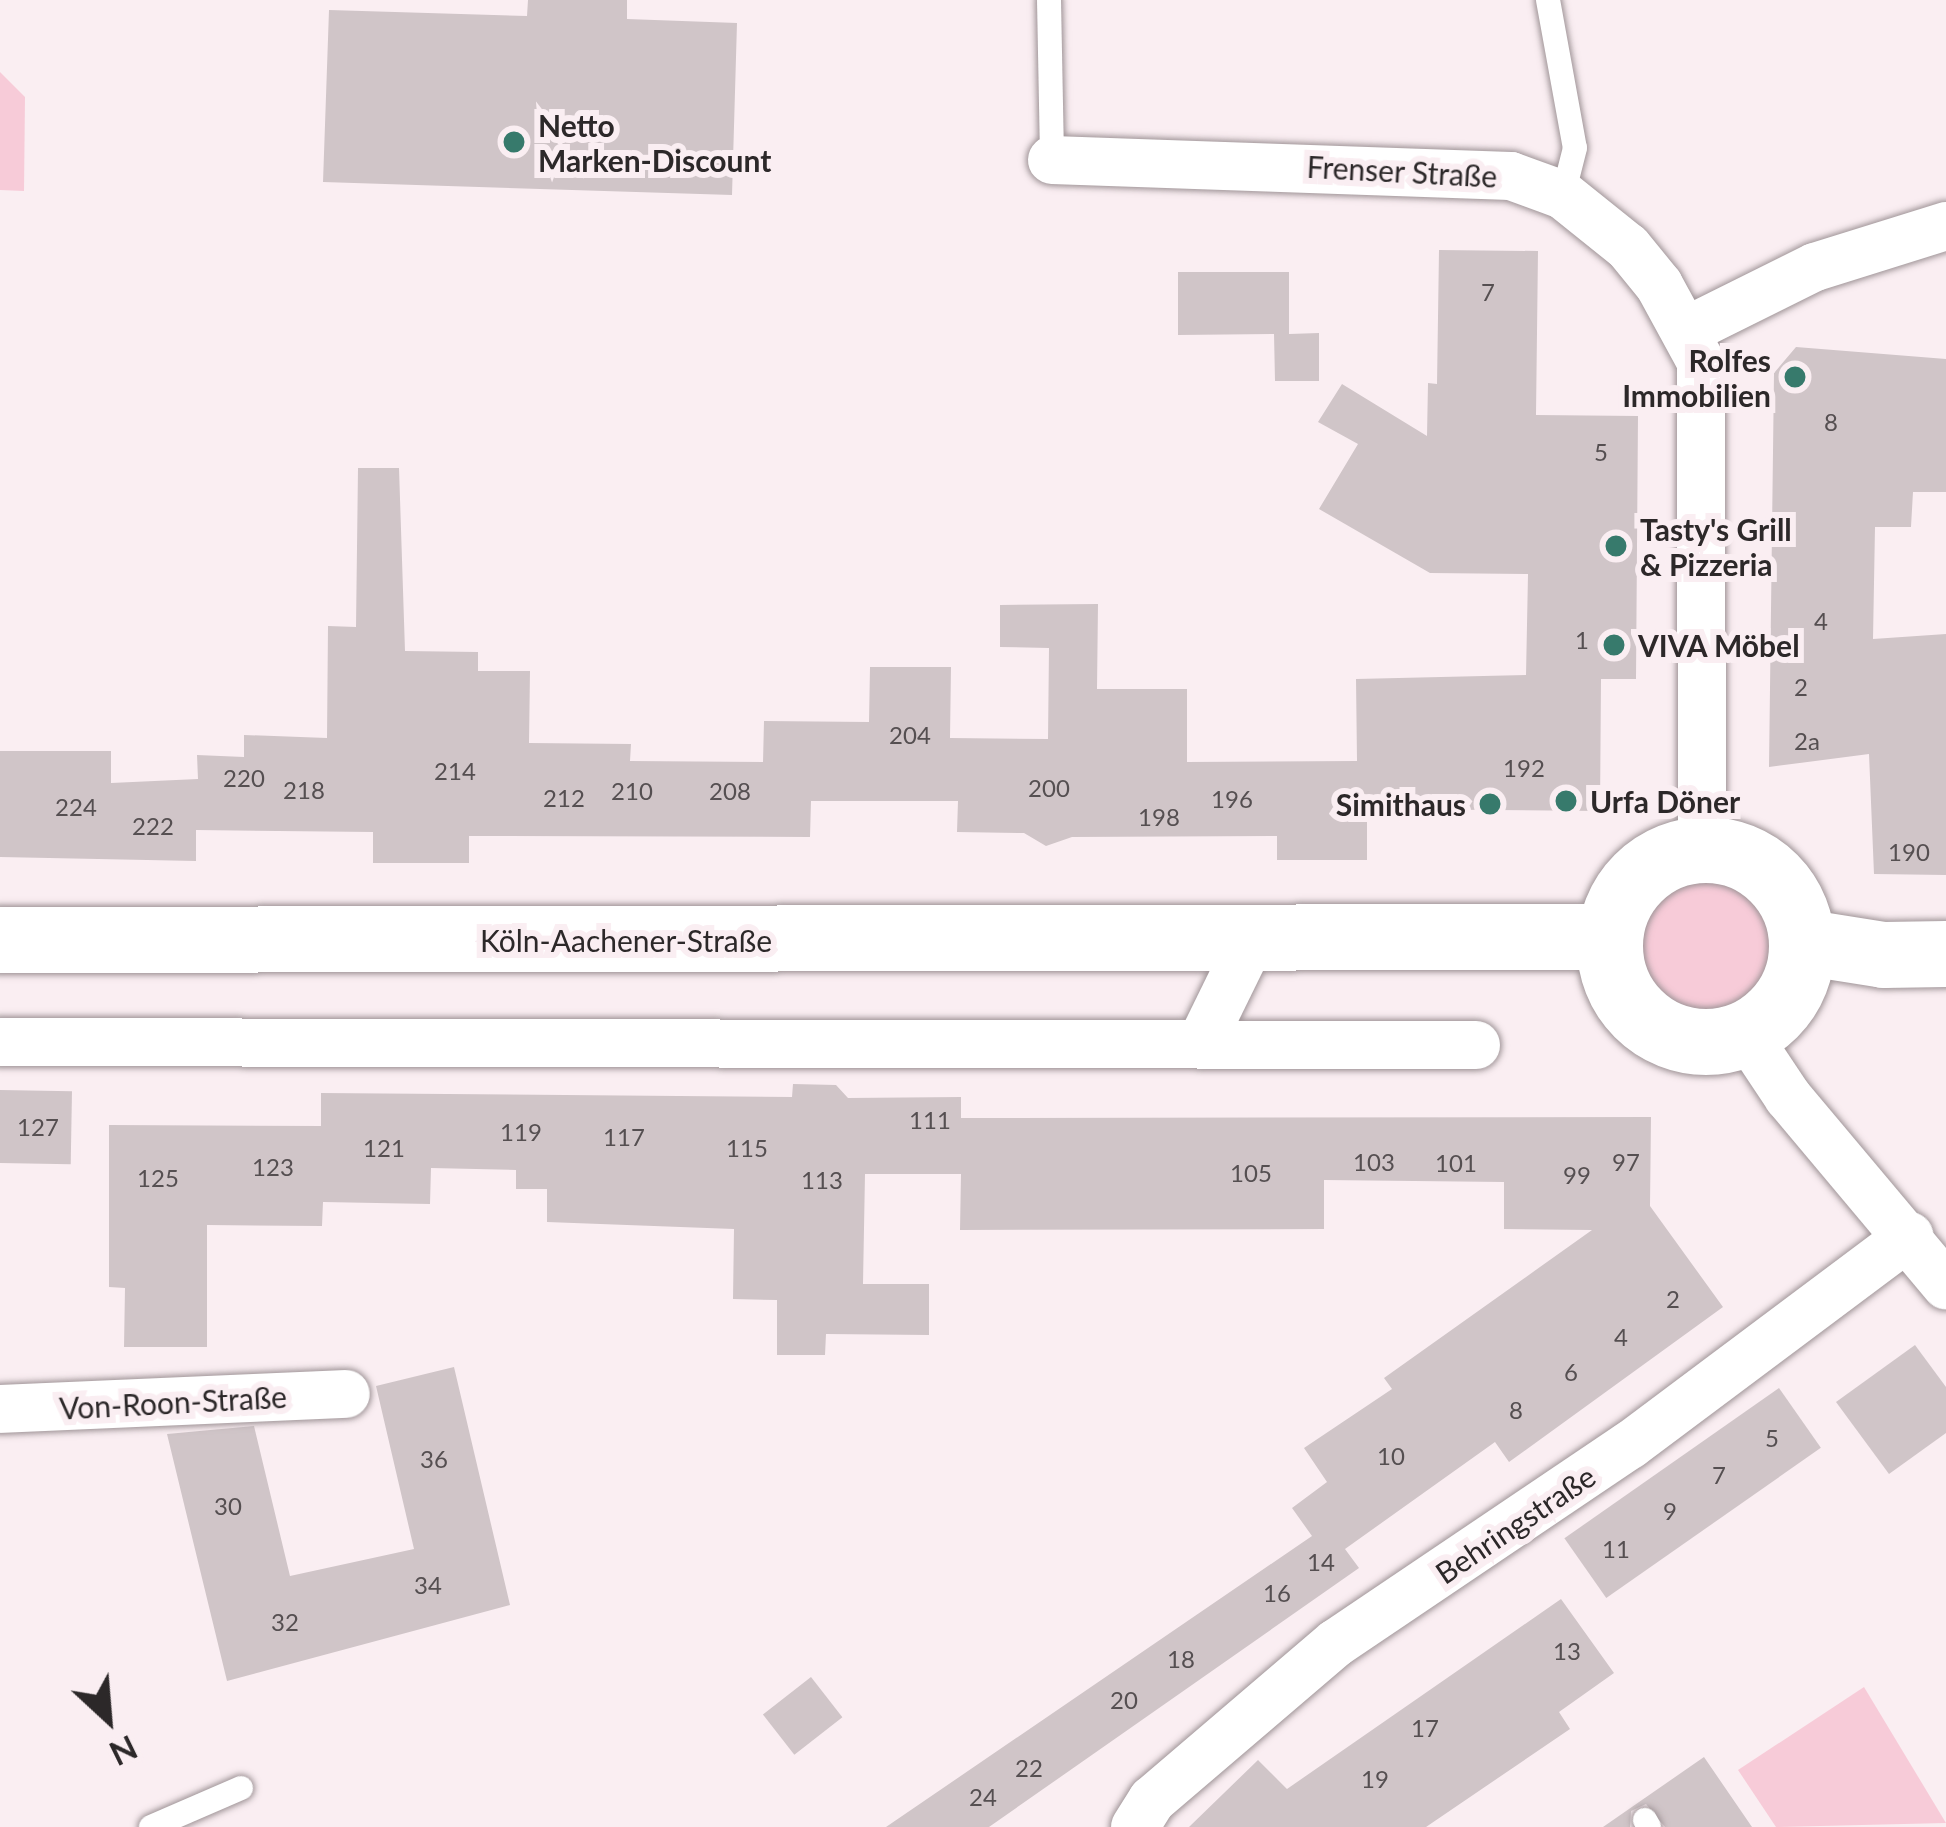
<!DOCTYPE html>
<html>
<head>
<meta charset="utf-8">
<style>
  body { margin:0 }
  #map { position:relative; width:1946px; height:1827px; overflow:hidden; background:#faeef2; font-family:Lato,sans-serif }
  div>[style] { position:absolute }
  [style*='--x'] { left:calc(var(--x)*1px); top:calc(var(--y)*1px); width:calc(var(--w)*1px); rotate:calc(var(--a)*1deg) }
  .green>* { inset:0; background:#f7cbd8 }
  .round { border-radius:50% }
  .building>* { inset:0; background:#d0c5c8; transform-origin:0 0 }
  .roads { filter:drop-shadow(0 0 3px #a09598) drop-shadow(0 0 3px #a09598) }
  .lane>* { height:24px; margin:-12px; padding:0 12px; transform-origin:12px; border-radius:12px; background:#fff }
  .street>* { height:48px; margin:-24px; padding:0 24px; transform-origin:24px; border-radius:24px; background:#fff }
  .secondary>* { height:66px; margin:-33px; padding:0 33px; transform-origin:33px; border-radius:33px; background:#fff }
  .secondary>.ring { margin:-33px; padding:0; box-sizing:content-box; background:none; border:66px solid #fff; border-radius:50% }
  .dots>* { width:33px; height:33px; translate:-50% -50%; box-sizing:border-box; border:6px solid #faeef2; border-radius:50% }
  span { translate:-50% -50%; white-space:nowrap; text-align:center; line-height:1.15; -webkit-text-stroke:12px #faeef2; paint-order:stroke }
  .number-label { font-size:24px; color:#554f51 }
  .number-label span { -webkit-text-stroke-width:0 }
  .poi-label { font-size:30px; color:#2c2829; font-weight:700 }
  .left { translate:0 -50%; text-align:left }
  .right { translate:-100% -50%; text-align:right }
  .street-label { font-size:30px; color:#2c2829 }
  .north { position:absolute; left:48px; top:1659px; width:120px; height:120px; -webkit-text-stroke:9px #faeef2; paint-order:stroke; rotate:154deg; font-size:33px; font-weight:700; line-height:48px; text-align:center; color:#2c2829 }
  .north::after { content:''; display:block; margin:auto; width:42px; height:54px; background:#2c2829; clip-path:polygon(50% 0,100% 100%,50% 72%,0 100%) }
</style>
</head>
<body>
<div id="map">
  <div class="green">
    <div style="clip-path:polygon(0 72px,25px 97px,24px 191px,0 190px)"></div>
    <div class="round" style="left:1642px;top:882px;width:128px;height:128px"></div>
    <div style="clip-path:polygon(1864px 1687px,1946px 1823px,1776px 1827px,1738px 1770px)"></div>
  </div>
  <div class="building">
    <div style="clip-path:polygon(528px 0,627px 0,627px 19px,737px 23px,732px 195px,323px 182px,329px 10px,527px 16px)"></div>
    <div style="clip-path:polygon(1439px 250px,1538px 251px,1536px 415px,1638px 416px,1636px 679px,1601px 679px,1600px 811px,1367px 809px,1367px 860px,1277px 860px,1277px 836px,1072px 837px,1046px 846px,1024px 833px,957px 832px,958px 801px,811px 801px,810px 837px,469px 836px,469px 863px,373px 863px,373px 832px,196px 830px,196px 861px,0 857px,0 751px,111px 751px,111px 783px,198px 779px,197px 755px,244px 757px,244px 735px,327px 738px,328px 626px,356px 627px,358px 468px,399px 468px,405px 651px,478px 652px,478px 671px,530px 671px,529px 743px,631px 744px,630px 761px,763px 762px,764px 721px,869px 722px,870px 667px,951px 667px,950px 738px,1048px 739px,1049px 648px,1000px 647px,1000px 605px,1098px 604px,1097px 689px,1187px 689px,1187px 762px,1357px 761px,1356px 679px,1526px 675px,1528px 574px,1430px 573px,1319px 509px,1358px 444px,1318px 422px,1342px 384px,1427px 436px,1428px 383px,1437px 384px)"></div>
    <div style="clip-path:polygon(1178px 272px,1289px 272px,1289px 334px,1319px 333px,1319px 381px,1275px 381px,1274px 334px,1178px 335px)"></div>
    <div style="clip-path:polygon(1796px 347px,1946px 359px,1946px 492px,1913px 492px,1911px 527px,1875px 527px,1873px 639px,1946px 634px,1946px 875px,1874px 874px,1869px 754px,1769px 767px,1774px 373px)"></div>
    <div style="clip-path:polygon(793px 1084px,836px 1085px,848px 1098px,961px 1097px,961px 1118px,1651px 1117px,1650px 1206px,1723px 1307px,1509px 1462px,1495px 1442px,1345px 1549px,1359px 1568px,989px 1827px,886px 1827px,1312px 1536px,1292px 1508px,1327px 1482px,1304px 1448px,1392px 1389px,1384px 1378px,1592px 1230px,1504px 1229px,1504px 1182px,1324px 1180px,1324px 1229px,960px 1230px,961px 1174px,865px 1174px,863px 1284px,929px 1284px,929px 1335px,826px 1334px,825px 1355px,777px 1355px,777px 1300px,733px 1299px,734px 1229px,547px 1222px,547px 1189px,516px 1189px,516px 1170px,431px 1168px,430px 1204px,323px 1202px,322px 1226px,207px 1225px,207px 1347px,124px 1347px,125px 1288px,109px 1287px,109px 1125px,321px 1126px,321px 1093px,792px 1097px)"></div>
    <div style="left:0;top:1090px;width:72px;height:73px;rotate:1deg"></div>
    <div style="clip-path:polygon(1915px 1345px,1946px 1387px,1946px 1433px,1889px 1474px,1836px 1402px)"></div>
    <div style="clip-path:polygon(454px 1367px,510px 1605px,227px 1681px,167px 1434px,254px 1426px,290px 1576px,414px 1549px,376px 1386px)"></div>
    <div style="left:1779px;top:1388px;width:73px;height:262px;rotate:55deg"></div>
    <div style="clip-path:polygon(1561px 1599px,1614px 1673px,1559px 1712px,1570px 1729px,1426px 1827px,1189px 1827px,1258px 1760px,1287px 1789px)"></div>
    <div style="left:811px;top:1677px;width:51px;height:61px;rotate:52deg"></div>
    <div style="clip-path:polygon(1704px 1757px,1752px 1827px,1665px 1827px,1646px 1804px,1631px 1811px,1630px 1827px,1603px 1827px)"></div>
  </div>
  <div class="roads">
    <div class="lane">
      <div style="--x:1049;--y:0;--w:160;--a:88.9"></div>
      <div style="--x:1548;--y:0;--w:150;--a:79.7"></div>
      <div style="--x:1575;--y:148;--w:49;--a:104.3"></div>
      <div style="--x:1645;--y:1820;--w:8;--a:60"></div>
      <div style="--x:151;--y:1827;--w:98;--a:-23.4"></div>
    </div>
    <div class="street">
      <div style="--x:1052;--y:160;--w:459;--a:2"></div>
      <div style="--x:1511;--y:176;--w:55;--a:20.1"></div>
      <div style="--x:1563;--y:195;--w:83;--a:38.7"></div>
      <div style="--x:1628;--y:247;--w:49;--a:50.8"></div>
      <div style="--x:1659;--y:285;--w:88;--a:61.4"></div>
      <div style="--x:1701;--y:362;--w:487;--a:89.9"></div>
      <div style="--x:1688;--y:330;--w:142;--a:-26.4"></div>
      <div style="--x:1815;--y:267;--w:137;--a:-17.4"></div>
      <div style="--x:1746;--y:1034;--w:76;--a:56.3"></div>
      <div style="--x:1788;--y:1097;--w:246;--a:50"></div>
      <div style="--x:1203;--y:1039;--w:109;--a:-63.9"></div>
      <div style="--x:0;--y:1042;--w:1476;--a:0.12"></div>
      <div style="--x:0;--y:1409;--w:346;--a:-2.5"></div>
      <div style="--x:1135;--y:1827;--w:32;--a:-58"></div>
      <div style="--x:1152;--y:1800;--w:242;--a:-40.5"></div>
      <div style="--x:1336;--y:1643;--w:354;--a:-34"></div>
      <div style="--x:1630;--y:1445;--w:349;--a:-36.8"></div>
    </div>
    <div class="secondary">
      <div class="ring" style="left:1610px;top:850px;width:126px;height:126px"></div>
      <div style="--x:0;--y:940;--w:1610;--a:-0.11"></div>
      <div style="--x:1802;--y:942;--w:83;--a:9"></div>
      <div style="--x:1884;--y:955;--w:62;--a:-0.9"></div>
    </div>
  </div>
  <div class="dots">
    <div style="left:514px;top:142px;background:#377a6c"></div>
    <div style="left:1795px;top:377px;background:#377a6c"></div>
    <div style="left:1616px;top:546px;background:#377a6c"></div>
    <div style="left:1614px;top:645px;background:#377a6c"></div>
    <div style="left:1566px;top:801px;background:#377a6c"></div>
    <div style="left:1490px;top:804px;background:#377a6c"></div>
  </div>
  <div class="number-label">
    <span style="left:1488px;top:292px">7</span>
    <span style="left:1831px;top:422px">8</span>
    <span style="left:1601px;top:452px">5</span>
    <span style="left:1821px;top:621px">4</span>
    <span style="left:1582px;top:640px">1</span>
    <span style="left:1801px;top:687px">2</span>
    <span style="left:910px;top:735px">204</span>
    <span style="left:1807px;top:741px">2a</span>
    <span style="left:1524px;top:768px">192</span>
    <span style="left:455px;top:771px">214</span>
    <span style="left:244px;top:778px">220</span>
    <span style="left:1049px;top:788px">200</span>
    <span style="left:304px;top:790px">218</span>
    <span style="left:632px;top:791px">210</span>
    <span style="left:730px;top:791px">208</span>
    <span style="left:564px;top:798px">212</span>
    <span style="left:1232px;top:799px">196</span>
    <span style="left:76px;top:807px">224</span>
    <span style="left:1159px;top:817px">198</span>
    <span style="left:153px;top:826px">222</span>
    <span style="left:1909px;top:852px">190</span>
    <span style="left:930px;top:1120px">111</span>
    <span style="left:38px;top:1127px">127</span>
    <span style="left:521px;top:1132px">119</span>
    <span style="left:624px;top:1137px">117</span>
    <span style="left:384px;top:1148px">121</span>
    <span style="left:747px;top:1148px">115</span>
    <span style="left:1374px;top:1162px">103</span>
    <span style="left:1626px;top:1162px">97</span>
    <span style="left:1456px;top:1163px">101</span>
    <span style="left:273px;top:1167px">123</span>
    <span style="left:1251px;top:1173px">105</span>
    <span style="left:1577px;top:1175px">99</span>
    <span style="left:158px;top:1178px">125</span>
    <span style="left:822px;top:1180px">113</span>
    <span style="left:1673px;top:1299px">2</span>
    <span style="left:1621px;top:1337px">4</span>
    <span style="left:1571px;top:1372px">6</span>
    <span style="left:1516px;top:1410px">8</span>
    <span style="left:1772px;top:1438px">5</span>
    <span style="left:1391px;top:1456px">10</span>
    <span style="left:434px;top:1459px">36</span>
    <span style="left:1719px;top:1475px">7</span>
    <span style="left:228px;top:1506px">30</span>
    <span style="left:1670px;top:1511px">9</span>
    <span style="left:1616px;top:1549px">11</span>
    <span style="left:1321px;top:1562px">14</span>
    <span style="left:428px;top:1585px">34</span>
    <span style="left:1277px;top:1593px">16</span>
    <span style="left:285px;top:1622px">32</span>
    <span style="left:1567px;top:1651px">13</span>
    <span style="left:1181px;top:1659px">18</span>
    <span style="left:1124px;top:1700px">20</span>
    <span style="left:1425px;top:1728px">17</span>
    <span style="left:1029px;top:1768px">22</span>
    <span style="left:1375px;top:1779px">19</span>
    <span style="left:983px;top:1797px">24</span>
  </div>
  <div class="poi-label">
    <span class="left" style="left:538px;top:142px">Netto<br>Marken-Discount</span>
    <span class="right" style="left:1771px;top:377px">Rolfes<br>Immobilien</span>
    <span class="left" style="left:1640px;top:546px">Tasty's Grill<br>&amp; Pizzeria</span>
    <span class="left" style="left:1638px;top:645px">VIVA Möbel</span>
    <span class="left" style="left:1590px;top:801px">Urfa Döner</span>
    <span class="right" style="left:1466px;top:804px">Simithaus</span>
  </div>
  <div class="street-label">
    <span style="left:1402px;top:171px;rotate:3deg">Frenser Straße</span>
    <span style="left:626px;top:940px">Köln-Aachener-Straße</span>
    <span style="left:173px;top:1402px;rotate:-3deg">Von-Roon-Straße</span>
    <span style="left:1515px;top:1524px;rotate:-34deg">Behringstraße</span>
  </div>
  <div class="north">N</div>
</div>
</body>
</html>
